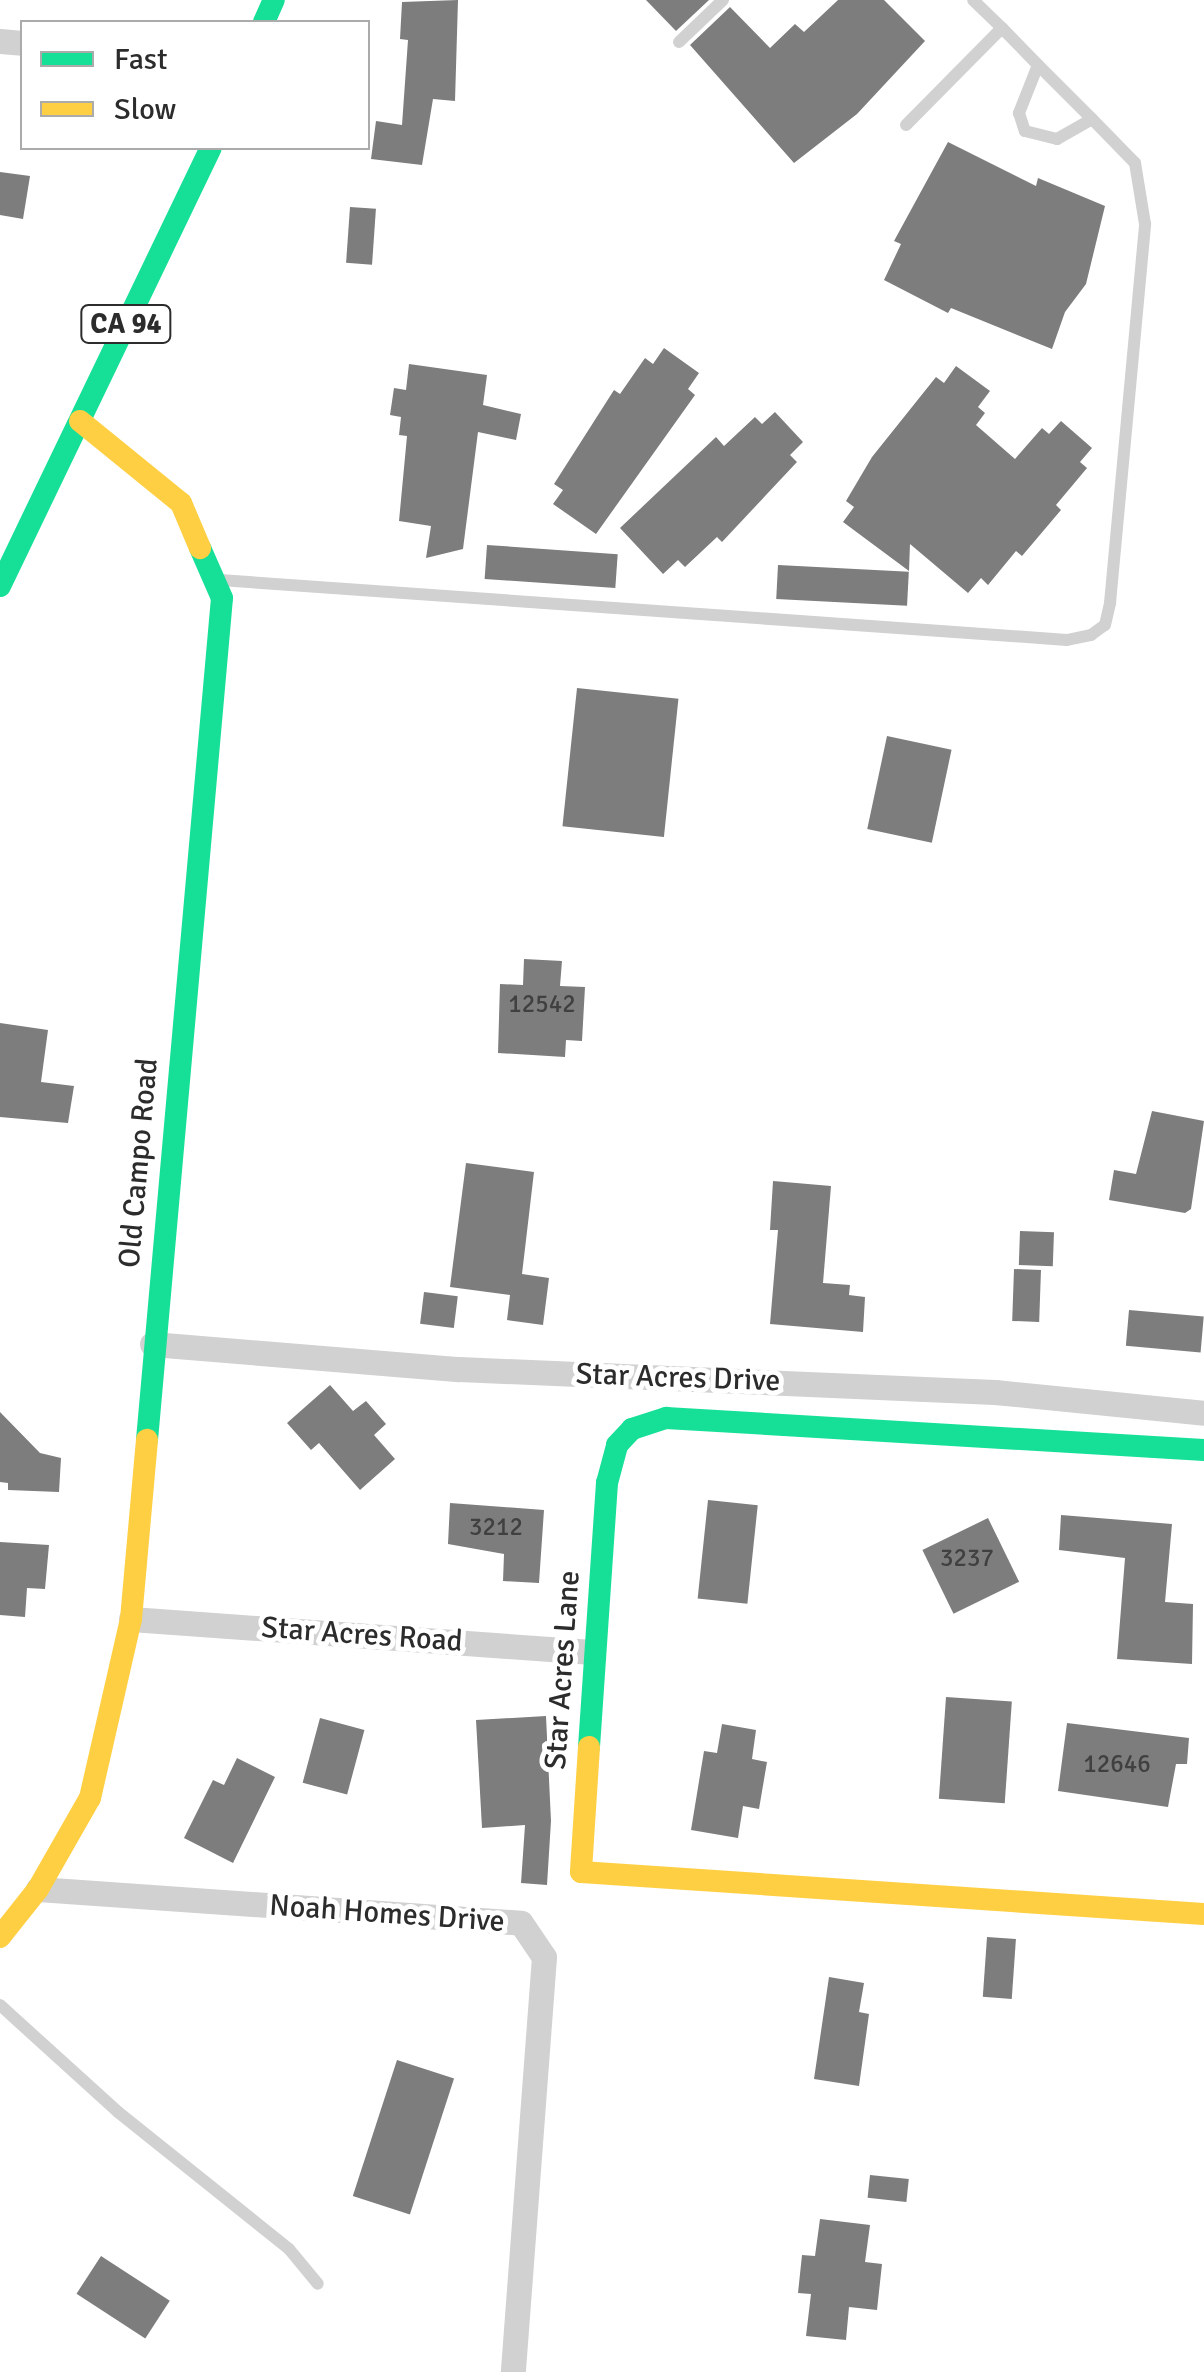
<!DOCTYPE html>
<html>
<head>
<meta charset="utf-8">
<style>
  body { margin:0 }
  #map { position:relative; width:1204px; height:2372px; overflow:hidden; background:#fff; font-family:Signika,sans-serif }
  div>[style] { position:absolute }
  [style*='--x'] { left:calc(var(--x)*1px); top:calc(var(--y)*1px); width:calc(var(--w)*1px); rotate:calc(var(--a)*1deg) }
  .building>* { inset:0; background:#7d7d7d; transform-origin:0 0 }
  .lane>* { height:12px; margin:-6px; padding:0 6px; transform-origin:6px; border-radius:6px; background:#d1d1d1 }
  .street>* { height:25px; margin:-12.5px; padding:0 12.5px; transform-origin:12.5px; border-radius:12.5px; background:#d1d1d1 }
  .fast>* { height:22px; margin:-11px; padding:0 11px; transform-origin:11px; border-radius:11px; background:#16e098 }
  .slow>* { height:22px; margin:-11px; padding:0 11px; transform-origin:11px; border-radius:11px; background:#ffcf43 }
  span { translate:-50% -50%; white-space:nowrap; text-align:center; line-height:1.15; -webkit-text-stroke:10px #fff; paint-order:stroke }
  .number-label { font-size:25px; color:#404040 }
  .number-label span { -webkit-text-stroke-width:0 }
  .shield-label span { padding:2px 8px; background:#fff; border:2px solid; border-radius:8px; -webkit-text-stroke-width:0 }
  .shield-label { font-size:28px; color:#2c2c2c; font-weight:700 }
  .street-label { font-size:30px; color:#2c2c2c }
  .legend { position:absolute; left:20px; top:20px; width:350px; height:130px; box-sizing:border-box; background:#fff; border:2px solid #ababab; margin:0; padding:12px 18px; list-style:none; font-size:30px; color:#2c2c2c }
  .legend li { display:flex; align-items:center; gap:20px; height:50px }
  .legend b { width:50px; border:2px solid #ababab }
</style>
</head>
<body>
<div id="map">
  <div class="building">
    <div style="clip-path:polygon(458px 0,455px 101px,433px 99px,422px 165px,371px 159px,376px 121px,402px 125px,408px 40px,400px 39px,402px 2px)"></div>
    <div style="clip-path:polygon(646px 0,709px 0,676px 31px)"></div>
    <div style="clip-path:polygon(838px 0,884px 0,925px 41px,857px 114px,794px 163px,690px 45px,730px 7px,770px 48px,795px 24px,804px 32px)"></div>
    <div style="clip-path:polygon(948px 142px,1036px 186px,1038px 178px,1105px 206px,1086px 284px,1065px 312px,1052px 349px,951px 308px,948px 313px,884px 280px,901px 244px,894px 241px)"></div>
    <div style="clip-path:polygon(0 172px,30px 176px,23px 219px,0 215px)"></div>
    <div style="left:350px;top:207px;width:26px;height:56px;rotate:4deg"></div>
    <div style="clip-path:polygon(664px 348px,699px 373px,688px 389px,695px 395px,596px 534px,553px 504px,563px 490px,554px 484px,614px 390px,620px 394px,645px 358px,653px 364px)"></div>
    <div style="clip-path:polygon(409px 364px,487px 375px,483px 405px,521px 414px,516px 440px,478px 432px,463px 549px,426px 558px,431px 526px,399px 521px,407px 436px,399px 435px,401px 417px,390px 415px,394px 388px,406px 390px)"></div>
    <div style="clip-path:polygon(956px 366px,990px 391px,978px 407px,985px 413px,976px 425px,1015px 459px,1042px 428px,1049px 434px,1061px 421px,1092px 448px,1080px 462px,1087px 468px,1056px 505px,1061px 510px,1022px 556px,1016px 551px,988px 585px,981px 578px,968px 593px,910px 544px,909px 571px,843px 522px,854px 507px,846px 501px,872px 457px,936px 377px,944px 383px)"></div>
    <div style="clip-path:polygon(775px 412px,803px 442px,790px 455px,797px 462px,722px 542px,717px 537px,685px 567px,678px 560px,663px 574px,620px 528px,716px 437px,724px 446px,755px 417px,762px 424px)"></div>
    <div style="left:487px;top:545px;width:131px;height:34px;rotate:4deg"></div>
    <div style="left:778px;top:565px;width:131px;height:34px;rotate:3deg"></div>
    <div style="left:577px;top:688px;width:102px;height:139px;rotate:6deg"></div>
    <div style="left:887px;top:736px;width:66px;height:95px;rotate:12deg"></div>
    <div style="clip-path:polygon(524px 959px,562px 961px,560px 986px,585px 987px,582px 1041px,566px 1040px,565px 1057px,498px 1053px,500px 984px,523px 985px)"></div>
    <div style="clip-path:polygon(0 1023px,48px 1030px,41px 1082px,74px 1086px,68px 1123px,0 1117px)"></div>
    <div style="clip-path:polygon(1152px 1111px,1204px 1121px,1191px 1209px,1185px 1213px,1109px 1200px,1114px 1170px,1136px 1174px)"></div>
    <div style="clip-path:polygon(466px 1163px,534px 1172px,522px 1274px,549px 1278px,543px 1325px,507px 1320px,510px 1295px,450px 1287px)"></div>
    <div style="clip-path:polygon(773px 1181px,831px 1186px,823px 1283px,850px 1285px,849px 1295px,865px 1297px,863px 1332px,770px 1324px,778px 1230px,770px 1230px)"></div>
    <div style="left:1020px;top:1231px;width:34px;height:34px;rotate:2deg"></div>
    <div style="left:1014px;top:1269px;width:27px;height:52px;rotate:2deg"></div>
    <div style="left:424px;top:1292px;width:34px;height:32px;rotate:7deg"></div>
    <div style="left:1129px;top:1310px;width:75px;height:36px;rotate:5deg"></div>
    <div style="clip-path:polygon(330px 1385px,353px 1411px,366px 1401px,386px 1424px,374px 1435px,395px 1459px,360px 1490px,319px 1443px,311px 1450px,287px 1423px)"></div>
    <div style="clip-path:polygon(0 1412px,40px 1453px,61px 1458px,59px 1492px,8px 1490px,8px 1483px,0 1482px)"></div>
    <div style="left:708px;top:1500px;width:50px;height:99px;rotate:6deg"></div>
    <div style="clip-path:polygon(450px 1503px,544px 1510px,539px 1583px,503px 1581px,504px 1554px,448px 1544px)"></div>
    <div style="clip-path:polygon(1061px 1515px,1172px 1524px,1165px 1602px,1193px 1604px,1192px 1664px,1117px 1659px,1125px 1558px,1059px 1550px)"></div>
    <div style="left:988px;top:1518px;width:71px;height:73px;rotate:64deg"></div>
    <div style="clip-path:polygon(0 1542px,49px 1545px,45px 1589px,27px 1588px,25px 1617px,0 1615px)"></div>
    <div style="left:946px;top:1697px;width:66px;height:102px;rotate:4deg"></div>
    <div style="clip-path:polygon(546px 1716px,551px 1821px,547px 1885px,521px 1883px,525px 1825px,482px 1828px,476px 1720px)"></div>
    <div style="left:320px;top:1718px;width:46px;height:67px;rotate:15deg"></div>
    <div style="clip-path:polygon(1067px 1723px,1189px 1738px,1187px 1764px,1176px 1764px,1168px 1807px,1058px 1791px)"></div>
    <div style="clip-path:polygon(722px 1724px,756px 1730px,752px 1759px,767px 1762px,759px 1809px,743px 1806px,738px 1838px,691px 1830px,704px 1751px,717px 1753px)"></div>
    <div style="clip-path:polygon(237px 1758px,275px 1777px,233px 1863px,184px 1838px,213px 1780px,224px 1785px)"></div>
    <div style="left:987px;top:1937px;width:29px;height:60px;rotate:4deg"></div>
    <div style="clip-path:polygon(829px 1977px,864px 1983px,859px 2012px,869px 2014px,859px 2086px,814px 2079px)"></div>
    <div style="left:397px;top:2060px;width:60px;height:143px;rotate:18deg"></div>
    <div style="left:870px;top:2175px;width:39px;height:23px;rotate:6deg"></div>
    <div style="clip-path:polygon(820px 2219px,870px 2225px,865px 2262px,882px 2264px,877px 2310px,849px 2307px,846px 2340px,806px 2336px,811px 2294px,798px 2293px,802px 2255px,815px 2256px)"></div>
    <div style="left:101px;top:2256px;width:82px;height:45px;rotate:33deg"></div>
  </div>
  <div class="lane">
    <div style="--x:1002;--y:28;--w:52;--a:45.8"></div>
    <div style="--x:1038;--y:65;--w:52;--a:111.6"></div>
    <div style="--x:1019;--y:113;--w:19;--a:72"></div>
    <div style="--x:1025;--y:131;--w:33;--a:14"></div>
    <div style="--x:1057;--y:139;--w:40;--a:-29.7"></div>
    <div style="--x:1092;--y:119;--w:76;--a:-135"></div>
    <div style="--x:679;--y:42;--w:61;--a:-43.7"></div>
    <div style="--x:906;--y:125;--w:136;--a:-45.3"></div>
    <div style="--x:1002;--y:28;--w:40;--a:-136"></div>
    <div style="--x:220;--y:580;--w:849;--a:4.05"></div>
    <div style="--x:1067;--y:640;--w:25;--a:-12"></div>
    <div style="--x:1091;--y:635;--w:17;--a:-36"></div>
    <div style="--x:1105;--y:625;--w:23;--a:-77"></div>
    <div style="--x:1110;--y:603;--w:381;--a:-84.7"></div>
    <div style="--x:1145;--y:224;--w:62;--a:-99.3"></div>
    <div style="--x:1135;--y:163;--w:62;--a:-134.3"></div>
    <div style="--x:0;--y:2005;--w:159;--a:42.2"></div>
    <div style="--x:118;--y:2112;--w:219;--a:38.7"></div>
    <div style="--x:289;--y:2249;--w:45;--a:50.4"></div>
  </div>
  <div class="street">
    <div style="--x:0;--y:41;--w:22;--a:5"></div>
    <div style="--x:152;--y:1344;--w:308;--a:4.7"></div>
    <div style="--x:459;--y:1369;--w:536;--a:2.46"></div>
    <div style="--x:995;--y:1392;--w:210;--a:5.7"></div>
    <div style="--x:131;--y:1619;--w:462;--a:4.1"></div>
    <div style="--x:38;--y:1889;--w:484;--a:4"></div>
    <div style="--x:521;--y:1923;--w:41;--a:55.9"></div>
    <div style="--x:544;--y:1957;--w:416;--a:94.3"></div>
  </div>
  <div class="fast">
    <div style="--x:264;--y:22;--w:24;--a:-66"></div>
    <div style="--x:0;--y:586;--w:486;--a:-64.3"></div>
    <div style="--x:147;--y:1440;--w:845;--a:-84.91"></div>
    <div style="--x:222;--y:598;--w:55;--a:-113.7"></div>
    <div style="--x:589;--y:1747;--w:265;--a:-86.1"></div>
    <div style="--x:607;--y:1483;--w:39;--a:-75"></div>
    <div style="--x:617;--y:1445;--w:22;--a:-47"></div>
    <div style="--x:632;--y:1429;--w:36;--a:-18"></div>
    <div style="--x:666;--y:1418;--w:539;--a:3.4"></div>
  </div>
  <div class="slow">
    <div style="--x:80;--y:421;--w:130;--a:39.1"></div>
    <div style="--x:181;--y:503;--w:49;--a:67.1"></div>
    <div style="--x:589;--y:1747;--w:125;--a:93.7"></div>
    <div style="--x:581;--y:1872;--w:624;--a:3.86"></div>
    <div style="--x:0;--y:1937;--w:61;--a:-51.6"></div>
    <div style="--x:38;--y:1889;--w:105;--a:-60.3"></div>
    <div style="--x:90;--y:1798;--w:184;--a:-77.1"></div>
    <div style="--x:131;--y:1619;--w:180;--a:-84.9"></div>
  </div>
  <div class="number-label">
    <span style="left:542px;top:1004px">12542</span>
    <span style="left:496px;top:1527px">3212</span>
    <span style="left:967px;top:1558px">3237</span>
    <span style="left:1117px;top:1764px">12646</span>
  </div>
  <div class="shield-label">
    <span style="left:126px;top:324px">CA 94</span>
  </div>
  <div class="street-label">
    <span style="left:139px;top:1163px;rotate:-85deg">Old Campo Road</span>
    <span style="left:678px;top:1378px;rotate:2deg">Star Acres Drive</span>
    <span style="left:362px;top:1635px;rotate:4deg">Star Acres Road</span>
    <span style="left:563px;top:1670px;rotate:-86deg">Star Acres Lane</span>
    <span style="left:387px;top:1914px;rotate:4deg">Noah Homes Drive</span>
  </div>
  <ul class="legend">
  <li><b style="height:12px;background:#16e098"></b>Fast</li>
  <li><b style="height:12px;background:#ffcf43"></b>Slow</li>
  </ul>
</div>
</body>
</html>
